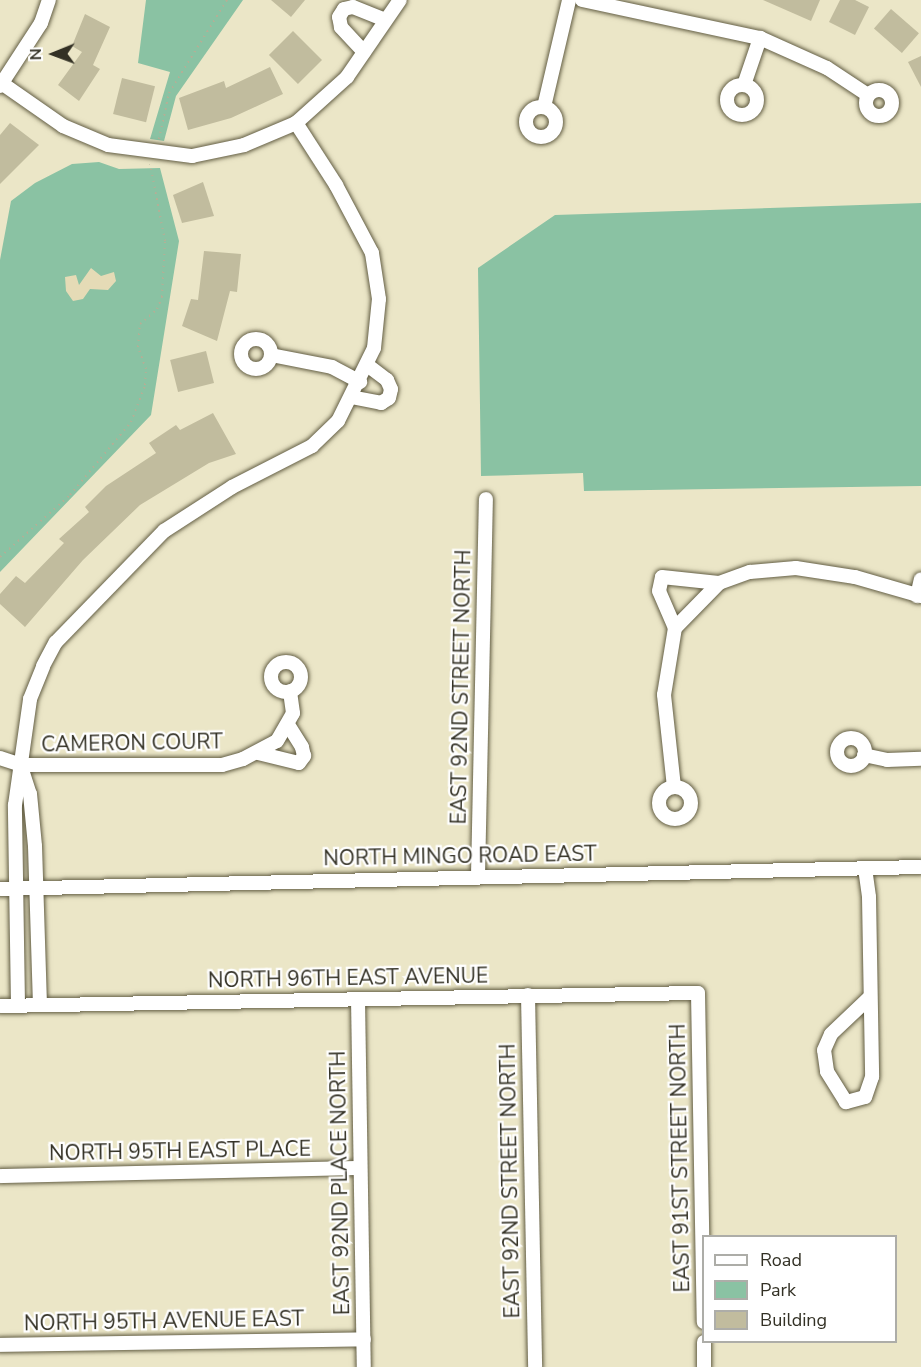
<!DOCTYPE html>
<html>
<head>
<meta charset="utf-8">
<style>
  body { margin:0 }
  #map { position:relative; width:921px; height:1367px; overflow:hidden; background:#ebe6c7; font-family:"Nunito Sans",sans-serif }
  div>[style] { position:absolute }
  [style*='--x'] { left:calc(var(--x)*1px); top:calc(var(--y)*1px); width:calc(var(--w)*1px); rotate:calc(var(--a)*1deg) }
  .green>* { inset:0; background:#8ac2a3 }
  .sand>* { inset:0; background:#e5dbb6 }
  .building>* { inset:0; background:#c1bc9e; transform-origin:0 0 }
  .path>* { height:2px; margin-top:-1px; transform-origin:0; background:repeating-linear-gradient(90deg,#b3af96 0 1.5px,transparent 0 6px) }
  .roads { filter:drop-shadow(0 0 2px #635e44) drop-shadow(0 0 2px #635e44) }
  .minor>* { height:14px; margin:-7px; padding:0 7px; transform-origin:7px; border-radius:7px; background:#fff }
  .minor>.ring { margin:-7px; padding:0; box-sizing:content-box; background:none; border:14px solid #fff; border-radius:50% }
  span { translate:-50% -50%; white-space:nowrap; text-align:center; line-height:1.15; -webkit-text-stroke:4.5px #fff; paint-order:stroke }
  .street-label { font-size:21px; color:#333125 }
  .legend { position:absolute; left:702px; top:1235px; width:195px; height:108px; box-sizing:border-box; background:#fff; border:2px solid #adada8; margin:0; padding:8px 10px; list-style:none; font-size:18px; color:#333125 }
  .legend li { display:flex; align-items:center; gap:12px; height:30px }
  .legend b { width:30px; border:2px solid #adada8 }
  .north { position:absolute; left:24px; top:24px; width:60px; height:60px; -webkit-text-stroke:4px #fff; paint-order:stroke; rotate:269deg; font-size:16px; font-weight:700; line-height:24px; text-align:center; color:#333125 }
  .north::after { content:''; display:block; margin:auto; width:21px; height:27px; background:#333125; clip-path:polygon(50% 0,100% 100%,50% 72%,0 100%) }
</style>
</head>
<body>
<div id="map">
  <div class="green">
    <div style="clip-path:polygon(146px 0,243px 0,176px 96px,164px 141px,150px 139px,170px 72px,138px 63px)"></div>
    <div style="clip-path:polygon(99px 162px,119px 169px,160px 168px,179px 241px,151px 415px,0 572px,0 260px,11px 201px,35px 183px,72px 164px)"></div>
    <div style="clip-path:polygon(921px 203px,921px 486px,584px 491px,583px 473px,481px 476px,478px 268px,555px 215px)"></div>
  </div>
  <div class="sand">
    <div style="clip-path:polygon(91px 268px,101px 276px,114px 272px,116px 281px,108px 290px,90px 289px,83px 299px,73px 301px,66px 291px,65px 277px,76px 275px,79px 285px)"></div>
  </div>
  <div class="building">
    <div style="clip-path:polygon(271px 0,305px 0,291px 17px)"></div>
    <div style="clip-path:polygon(763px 0,820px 0,811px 21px)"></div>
    <div style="clip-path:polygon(840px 0,855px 0,869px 7px,855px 35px,829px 22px)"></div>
    <div style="left:891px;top:9px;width:37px;height:26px;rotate:41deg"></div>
    <div style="clip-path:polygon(85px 14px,110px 27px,93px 65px,100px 69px,79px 101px,58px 85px,82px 52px,72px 46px)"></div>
    <div style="left:293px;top:31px;width:41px;height:34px;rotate:45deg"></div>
    <div style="clip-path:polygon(921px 56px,921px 87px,908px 62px)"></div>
    <div style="clip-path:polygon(270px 67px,283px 94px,231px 118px,188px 130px,179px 98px,224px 81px,226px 88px)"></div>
    <div style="left:122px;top:78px;width:34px;height:37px;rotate:14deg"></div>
    <div style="clip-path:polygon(10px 123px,39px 145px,0 184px,0 135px)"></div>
    <div style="clip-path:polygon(203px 182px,214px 216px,182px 223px,173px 195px)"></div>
    <div style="clip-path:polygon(204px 251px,241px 254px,237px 292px,230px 291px,217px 341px,182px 326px,191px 299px,198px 300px)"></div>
    <div style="left:206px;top:351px;width:33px;height:37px;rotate:76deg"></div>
    <div style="clip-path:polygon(213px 413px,236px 454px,209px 463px,140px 505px,83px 560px,25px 627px,0 604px,0 594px,16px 576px,25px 583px,64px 543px,59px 539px,89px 512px,85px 507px,106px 486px,156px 453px,149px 443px,176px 425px,180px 430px)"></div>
  </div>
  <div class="path">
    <div style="--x:159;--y:139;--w:47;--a:-77.7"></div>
    <div style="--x:169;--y:93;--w:110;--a:-58.1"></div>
    <div style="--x:0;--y:557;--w:94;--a:-41.5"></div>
    <div style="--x:70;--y:495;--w:95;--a:-50.1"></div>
    <div style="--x:131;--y:422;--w:40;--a:-69"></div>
    <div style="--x:145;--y:385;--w:16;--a:-86"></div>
    <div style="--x:146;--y:369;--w:23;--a:-110"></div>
    <div style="--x:138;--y:347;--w:23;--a:-85"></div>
    <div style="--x:140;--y:324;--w:23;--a:-41"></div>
    <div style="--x:157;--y:309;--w:13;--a:-67"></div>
    <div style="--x:162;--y:297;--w:56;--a:-86.9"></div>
    <div style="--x:165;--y:241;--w:78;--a:-101"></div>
  </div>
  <div class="roads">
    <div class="minor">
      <div style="--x:582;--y:0;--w:182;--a:12.1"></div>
      <div style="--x:760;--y:38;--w:73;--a:24.1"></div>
      <div style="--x:827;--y:68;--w:49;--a:33.4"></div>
      <div style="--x:364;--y:52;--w:34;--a:-133"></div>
      <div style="--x:341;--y:27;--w:10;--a:-101"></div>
      <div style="--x:339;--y:17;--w:9;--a:-58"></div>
      <div style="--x:344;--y:9;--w:9;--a:-13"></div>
      <div style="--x:353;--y:7;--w:35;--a:22"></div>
      <div style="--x:0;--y:82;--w:77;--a:34.9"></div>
      <div style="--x:63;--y:126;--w:49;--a:22.9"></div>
      <div style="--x:108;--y:145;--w:85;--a:7.5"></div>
      <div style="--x:192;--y:156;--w:53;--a:-11.9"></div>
      <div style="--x:244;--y:145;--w:56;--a:-22.9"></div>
      <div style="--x:296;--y:123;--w:69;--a:-42"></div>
      <div style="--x:347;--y:77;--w:93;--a:-55.5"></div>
      <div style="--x:744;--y:85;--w:50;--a:-71.2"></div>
      <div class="ring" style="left:727px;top:85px;width:16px;height:16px"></div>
      <div style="--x:0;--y:86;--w:75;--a:-56.9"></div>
      <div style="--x:41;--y:23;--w:24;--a:-71"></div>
      <div class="ring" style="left:866px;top:90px;width:12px;height:12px"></div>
      <div style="--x:544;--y:107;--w:110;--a:-76.8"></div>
      <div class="ring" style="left:526px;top:107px;width:16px;height:16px"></div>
      <div class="ring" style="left:241px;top:339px;width:16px;height:16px"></div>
      <div style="--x:271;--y:355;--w:62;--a:11.1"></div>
      <div style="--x:332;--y:367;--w:32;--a:28"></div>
      <div style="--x:351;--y:397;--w:31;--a:11"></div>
      <div style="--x:381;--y:403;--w:9;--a:-32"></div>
      <div style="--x:389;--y:398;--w:9;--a:-77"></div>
      <div style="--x:391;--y:389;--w:10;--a:-114"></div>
      <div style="--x:387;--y:380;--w:25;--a:-143"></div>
      <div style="--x:917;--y:596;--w:17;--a:-77"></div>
      <div style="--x:675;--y:628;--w:40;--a:-113.4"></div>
      <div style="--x:659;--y:591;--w:14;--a:-78"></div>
      <div style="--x:662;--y:577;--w:57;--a:6"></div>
      <div class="ring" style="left:271px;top:662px;width:16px;height:16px"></div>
      <div class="ring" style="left:837px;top:738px;width:14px;height:14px"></div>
      <div style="--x:258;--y:753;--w:42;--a:13.7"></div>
      <div style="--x:299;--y:763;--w:9;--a:-54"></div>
      <div style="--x:304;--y:756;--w:9;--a:-103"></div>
      <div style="--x:302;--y:747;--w:26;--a:-122"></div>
      <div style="--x:864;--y:755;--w:24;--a:12"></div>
      <div style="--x:887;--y:760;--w:34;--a:-2"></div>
      <div style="--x:0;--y:758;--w:22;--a:18"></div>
      <div style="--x:21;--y:765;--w:201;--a:0"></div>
      <div style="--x:222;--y:765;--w:22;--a:-16"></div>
      <div style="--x:243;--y:759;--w:38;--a:-28"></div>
      <div style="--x:277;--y:741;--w:32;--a:-60"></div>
      <div style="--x:293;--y:713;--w:22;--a:-98"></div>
      <div style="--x:22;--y:770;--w:25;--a:72"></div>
      <div style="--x:30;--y:794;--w:52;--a:84.5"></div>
      <div style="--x:35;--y:846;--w:159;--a:88.2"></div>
      <div style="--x:674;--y:787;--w:93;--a:-96.2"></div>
      <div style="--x:664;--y:695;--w:68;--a:-80.7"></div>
      <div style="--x:675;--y:628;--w:63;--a:-45.6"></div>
      <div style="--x:719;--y:583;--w:33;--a:-20"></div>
      <div style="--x:750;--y:572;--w:46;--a:-5"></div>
      <div style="--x:796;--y:568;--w:60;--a:8.7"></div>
      <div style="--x:855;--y:577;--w:69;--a:16.1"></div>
      <div class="ring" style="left:659px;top:787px;width:18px;height:18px"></div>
      <div style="--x:865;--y:868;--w:29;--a:82"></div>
      <div style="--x:869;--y:897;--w:180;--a:89"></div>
      <div style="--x:872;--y:1077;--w:21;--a:109"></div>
      <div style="--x:865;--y:1097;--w:20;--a:165"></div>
      <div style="--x:846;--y:1102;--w:36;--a:-122"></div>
      <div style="--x:827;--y:1071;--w:21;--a:-98"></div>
      <div style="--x:824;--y:1050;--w:17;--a:-66"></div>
      <div style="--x:831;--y:1034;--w:54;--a:-43.5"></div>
      <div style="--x:478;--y:876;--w:377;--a:-88.8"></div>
      <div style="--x:0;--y:889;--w:921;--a:-1.37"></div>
      <div style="--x:528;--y:995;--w:372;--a:88.9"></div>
      <div style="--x:358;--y:999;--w:368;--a:89.1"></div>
      <div style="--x:18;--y:1005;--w:200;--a:-90.9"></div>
      <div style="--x:15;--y:805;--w:107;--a:-81.9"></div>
      <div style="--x:30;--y:699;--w:35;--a:-68"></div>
      <div style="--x:43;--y:666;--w:27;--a:-62"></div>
      <div style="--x:56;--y:642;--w:155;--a:-45.8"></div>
      <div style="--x:164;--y:531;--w:81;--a:-32.9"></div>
      <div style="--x:232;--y:487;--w:90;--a:-27.1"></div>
      <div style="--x:312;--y:446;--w:36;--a:-44"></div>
      <div style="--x:338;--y:421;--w:81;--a:-63.7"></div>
      <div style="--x:374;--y:348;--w:49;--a:-84.2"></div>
      <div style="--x:379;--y:299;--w:47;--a:-98.7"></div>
      <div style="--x:372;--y:253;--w:77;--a:-117.9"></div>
      <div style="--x:336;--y:185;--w:74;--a:-122.8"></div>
      <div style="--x:0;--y:1006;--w:698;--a:-1.07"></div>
      <div style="--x:698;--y:993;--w:329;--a:89"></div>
      <div style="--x:0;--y:1176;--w:360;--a:-1.3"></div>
      <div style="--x:704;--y:1342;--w:25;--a:90"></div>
      <div style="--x:0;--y:1345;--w:364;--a:-0.9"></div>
    </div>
  </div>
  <div class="street-label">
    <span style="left:461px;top:687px;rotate:-89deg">EAST 92ND STREET NORTH</span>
    <span style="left:132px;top:743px;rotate:-1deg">CAMERON COURT</span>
    <span style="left:460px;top:856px;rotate:-1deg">NORTH MINGO ROAD EAST</span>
    <span style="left:348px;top:978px;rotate:-1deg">NORTH 96TH EAST AVENUE</span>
    <span style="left:180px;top:1151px;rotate:-1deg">NORTH 95TH EAST PLACE</span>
    <span style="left:680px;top:1158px;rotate:-91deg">EAST 91ST STREET NORTH</span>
    <span style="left:510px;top:1181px;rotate:-91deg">EAST 92ND STREET NORTH</span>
    <span style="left:340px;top:1183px;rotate:-91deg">EAST 92ND PLACE NORTH</span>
    <span style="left:164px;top:1321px;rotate:-1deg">NORTH 95TH AVENUE EAST</span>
  </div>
  <ul class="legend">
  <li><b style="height:8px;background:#fff"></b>Road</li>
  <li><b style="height:16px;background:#8ac2a3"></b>Park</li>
  <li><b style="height:16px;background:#c1bc9e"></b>Building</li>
  </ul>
  <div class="north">N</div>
</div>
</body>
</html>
